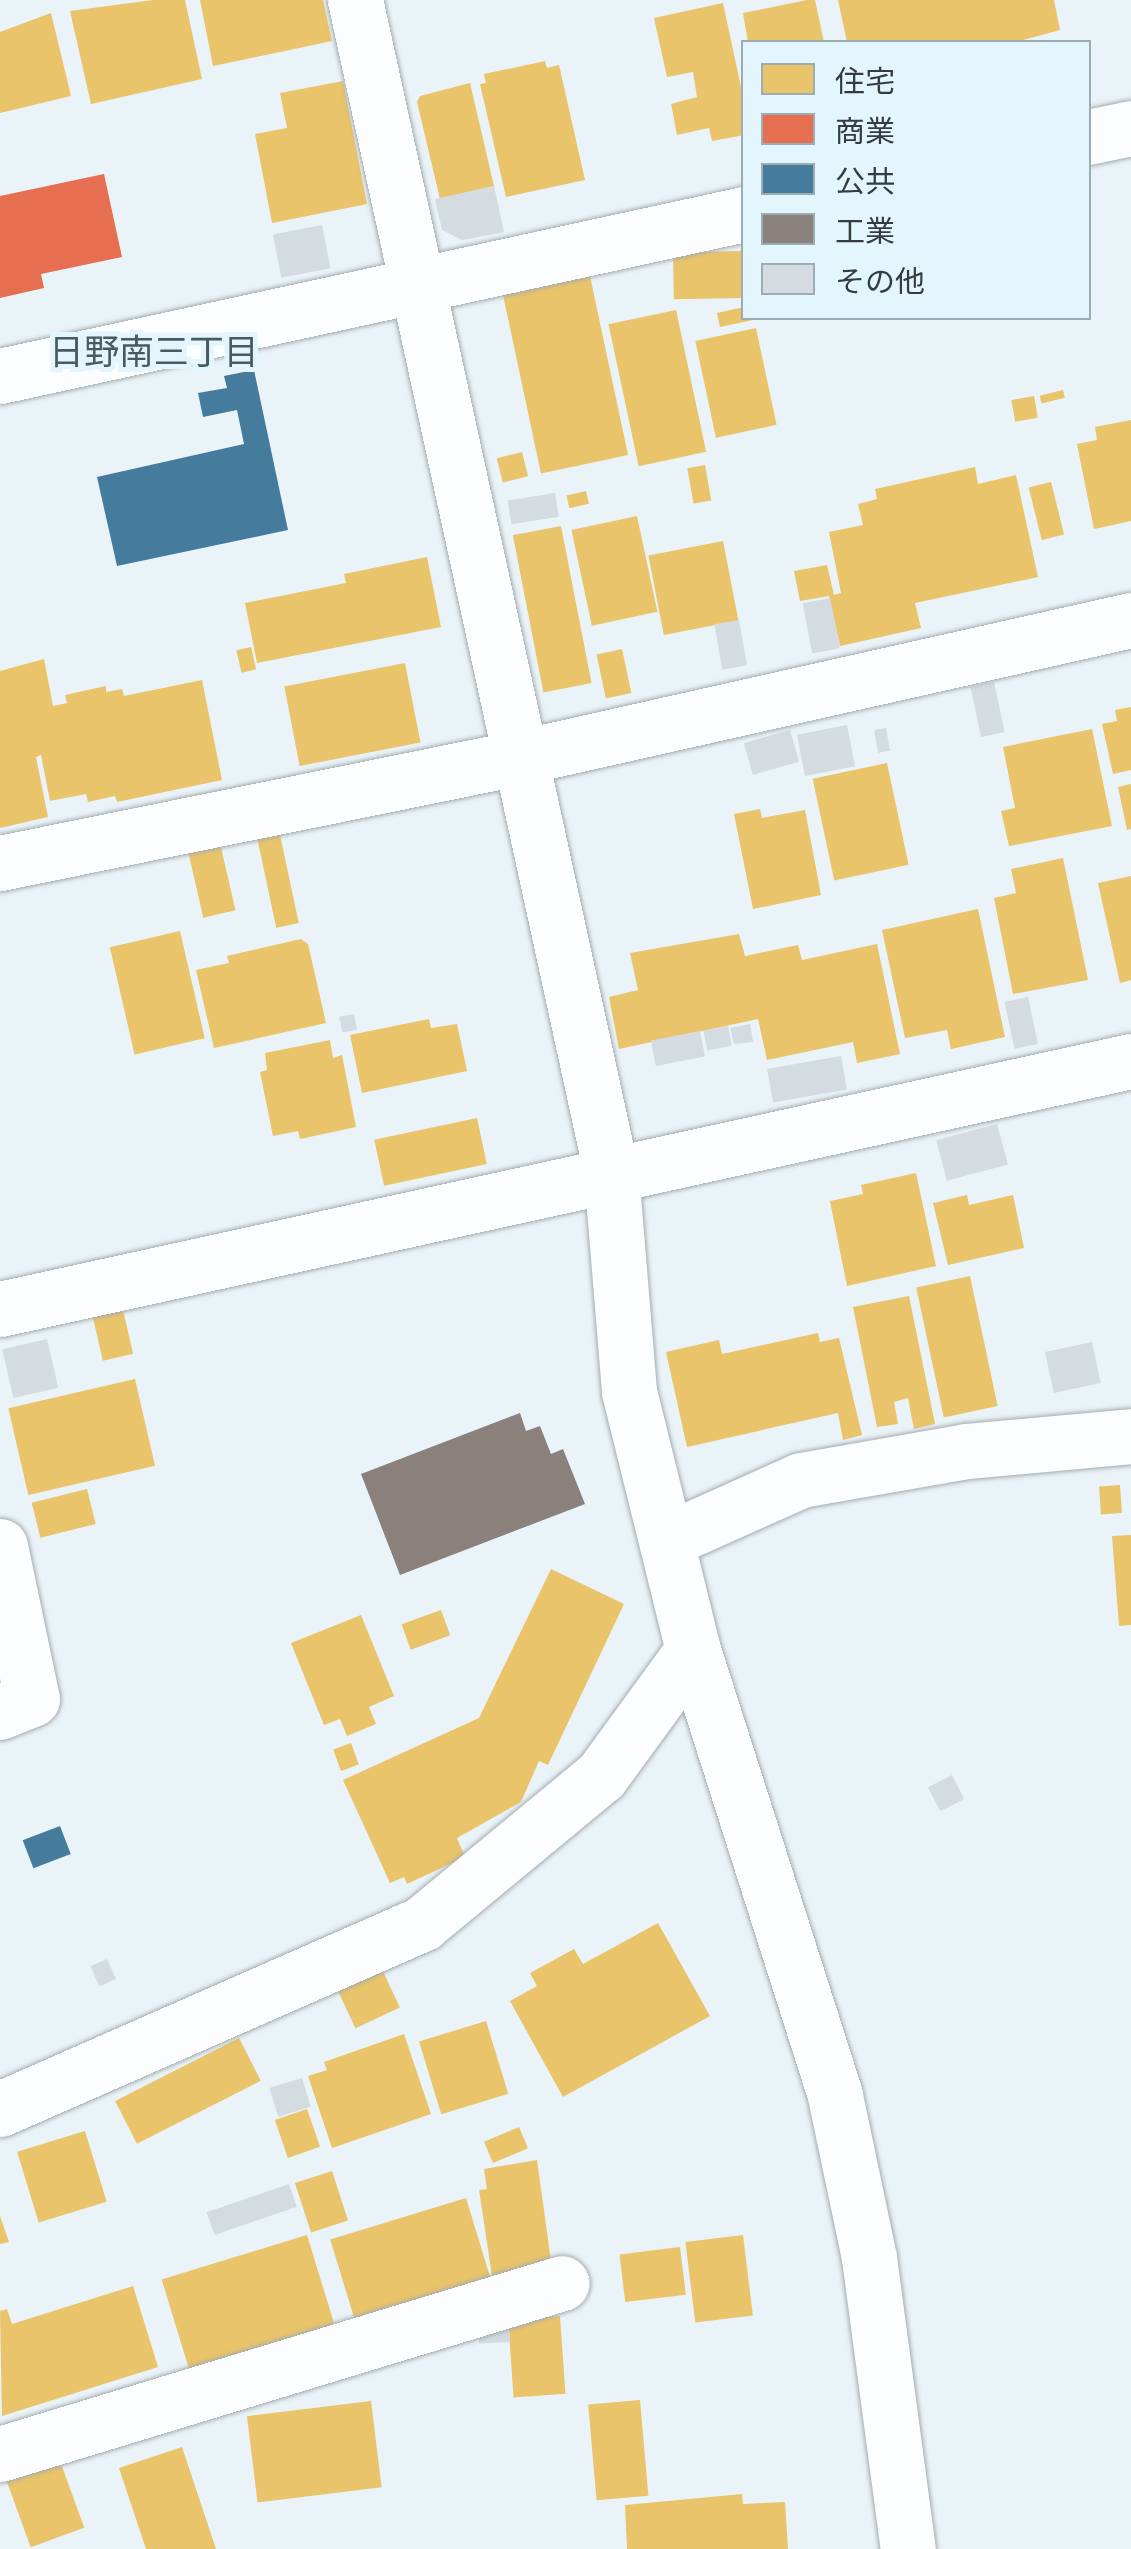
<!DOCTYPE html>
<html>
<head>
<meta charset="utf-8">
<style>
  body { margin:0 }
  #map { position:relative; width:1131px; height:2549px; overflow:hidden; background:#e9f3f8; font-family:Raleway,"Noto Sans JP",sans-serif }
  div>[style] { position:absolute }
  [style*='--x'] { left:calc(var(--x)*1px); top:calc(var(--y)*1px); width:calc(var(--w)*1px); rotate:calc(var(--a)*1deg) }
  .homes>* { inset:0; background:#e9c46a; transform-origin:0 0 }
  .shops>* { inset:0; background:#e76f51 }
  .public>* { inset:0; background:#457b9d; transform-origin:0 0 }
  .industry>* { inset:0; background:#8a817c }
  .building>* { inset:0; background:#d4dbe1; transform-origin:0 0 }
  .roads { filter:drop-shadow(0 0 2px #a4acaf) drop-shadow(0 0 2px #a4acaf) }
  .minor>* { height:55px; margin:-27.5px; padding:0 27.5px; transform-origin:27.5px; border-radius:27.5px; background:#fcfdfe }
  span { translate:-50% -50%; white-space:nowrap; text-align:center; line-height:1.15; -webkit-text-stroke:10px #e3f6fe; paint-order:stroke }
  .neighbourhood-label { font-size:35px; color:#4a5a61 }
  .legend { position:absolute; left:741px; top:40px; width:350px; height:280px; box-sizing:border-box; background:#e3f6fe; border:2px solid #9dacb2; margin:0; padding:12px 18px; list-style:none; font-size:30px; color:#353c40 }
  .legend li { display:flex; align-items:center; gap:20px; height:50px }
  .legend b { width:50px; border:2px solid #9dacb2 }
</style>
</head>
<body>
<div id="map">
  <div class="homes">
    <div style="clip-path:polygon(153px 0,185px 0,202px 79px,91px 104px,70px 11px)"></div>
    <div style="clip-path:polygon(200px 0,323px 0,332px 41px,213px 66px)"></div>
    <div style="clip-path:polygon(807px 0,815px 0,824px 42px,748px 42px,743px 13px)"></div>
    <div style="clip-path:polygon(838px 0,1054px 0,1060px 30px,1016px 42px,847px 42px)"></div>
    <div style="clip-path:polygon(723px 3px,744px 101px,744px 135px,712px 141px,709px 128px,677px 135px,671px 104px,697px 97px,693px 72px,667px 77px,654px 18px)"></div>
    <div style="clip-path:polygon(51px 13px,71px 96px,0 113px,0 32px)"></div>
    <div style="clip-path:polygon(545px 61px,547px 68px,559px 65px,585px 180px,506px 197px,480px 84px,486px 83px,484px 74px)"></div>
    <div style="clip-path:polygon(343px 81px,367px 204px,272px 223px,255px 134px,287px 128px,280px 93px)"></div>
    <div style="clip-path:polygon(470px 83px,494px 186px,440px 199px,417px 102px,420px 96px)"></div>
    <div style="left:743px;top:251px;width:47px;height:70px;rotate:89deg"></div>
    <div style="left:590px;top:276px;width:183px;height:89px;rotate:78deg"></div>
    <div style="clip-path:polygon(744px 307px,744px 318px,758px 319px,720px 327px,717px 313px)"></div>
    <div style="left:676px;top:310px;width:145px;height:69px;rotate:78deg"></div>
    <div style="left:756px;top:328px;width:99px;height:62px;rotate:78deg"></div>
    <div style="left:1063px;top:390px;width:8px;height:24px;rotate:76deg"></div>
    <div style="left:1034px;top:396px;width:22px;height:23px;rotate:80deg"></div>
    <div style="clip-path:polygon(1131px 420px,1131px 521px,1094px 529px,1077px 444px,1097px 440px,1095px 427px)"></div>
    <div style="left:522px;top:452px;width:25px;height:26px;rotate:76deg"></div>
    <div style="left:705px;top:465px;width:36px;height:18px;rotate:80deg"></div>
    <div style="clip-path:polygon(975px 467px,978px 484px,1016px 475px,1038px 577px,915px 603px,921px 628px,840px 646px,829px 596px,800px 601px,794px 571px,827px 565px,834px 595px,841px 593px,829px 532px,863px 525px,858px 504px,877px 499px,875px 489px)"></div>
    <div style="left:1051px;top:482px;width:54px;height:23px;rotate:76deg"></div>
    <div style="left:586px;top:491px;width:13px;height:20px;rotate:77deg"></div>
    <div style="left:637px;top:516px;width:98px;height:67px;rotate:78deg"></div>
    <div style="left:561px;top:526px;width:160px;height:49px;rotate:79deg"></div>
    <div style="left:723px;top:541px;width:81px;height:76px;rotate:79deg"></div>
    <div style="clip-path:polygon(427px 557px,441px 627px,257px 663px,245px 603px,346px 583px,344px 574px)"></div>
    <div style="left:251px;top:647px;width:23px;height:15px;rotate:77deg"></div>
    <div style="left:622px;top:649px;width:45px;height:26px;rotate:78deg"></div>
    <div style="clip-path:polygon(44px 659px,53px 706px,67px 703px,65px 695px,106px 686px,106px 692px,122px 689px,124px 696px,202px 680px,222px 780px,117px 802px,115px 796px,88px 802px,86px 794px,50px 801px,41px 755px,36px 757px,48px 817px,0 828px,0 671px)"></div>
    <div style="left:405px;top:663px;width:81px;height:123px;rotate:79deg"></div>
    <div style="clip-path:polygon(1131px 707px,1131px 770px,1113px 774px,1102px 724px,1117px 721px,1115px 710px)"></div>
    <div style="clip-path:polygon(1092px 729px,1112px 826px,1009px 846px,1001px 811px,1015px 808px,1003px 747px)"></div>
    <div style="left:887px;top:763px;width:104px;height:76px;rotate:78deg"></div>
    <div style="clip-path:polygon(1131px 784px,1131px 829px,1127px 830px,1118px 787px)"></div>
    <div style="clip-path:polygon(760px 809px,762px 818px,805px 810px,821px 895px,753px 909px,734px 814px)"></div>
    <div style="left:279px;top:830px;width:95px;height:23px;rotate:78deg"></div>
    <div style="left:220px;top:843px;width:69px;height:33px;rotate:77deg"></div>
    <div style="clip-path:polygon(1063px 858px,1088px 980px,1013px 994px,994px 898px,1016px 893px,1011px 869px)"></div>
    <div style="clip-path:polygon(1131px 876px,1131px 980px,1120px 983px,1098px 883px)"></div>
    <div style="clip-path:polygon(978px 909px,1005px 1037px,951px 1049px,947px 1030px,905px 1038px,882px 930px)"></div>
    <div style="left:180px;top:931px;width:110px;height:72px;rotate:77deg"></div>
    <div style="clip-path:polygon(739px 934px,745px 956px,798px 945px,802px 960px,877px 944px,900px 1054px,857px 1063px,853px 1042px,767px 1060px,758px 1019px,619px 1049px,609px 997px,638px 990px,630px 953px)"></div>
    <div style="clip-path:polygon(301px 939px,308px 944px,326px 1023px,214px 1048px,196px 970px,229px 963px,227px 956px)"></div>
    <div style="clip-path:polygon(429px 1019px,431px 1028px,457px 1024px,467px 1071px,362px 1093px,350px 1035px)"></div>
    <div style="clip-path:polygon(330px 1040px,333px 1058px,342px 1055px,356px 1127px,300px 1139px,298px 1131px,273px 1136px,260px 1072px,267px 1070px,265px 1053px)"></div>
    <div style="left:477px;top:1118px;width:47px;height:105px;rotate:78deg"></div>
    <div style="clip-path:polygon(916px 1173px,936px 1266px,847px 1286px,830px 1201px,863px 1194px,861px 1185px)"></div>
    <div style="clip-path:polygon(967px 1195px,969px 1205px,1013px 1195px,1024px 1248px,948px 1265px,933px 1203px)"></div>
    <div style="left:970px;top:1276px;width:133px;height:55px;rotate:78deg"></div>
    <div style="clip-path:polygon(909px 1296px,935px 1424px,914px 1429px,908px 1398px,894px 1402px,898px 1424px,877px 1427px,853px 1307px)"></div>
    <div style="left:123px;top:1310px;width:45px;height:31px;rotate:77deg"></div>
    <div style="clip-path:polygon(818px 1333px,820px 1342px,839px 1338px,862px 1435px,843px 1440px,838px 1413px,687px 1447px,666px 1352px,719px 1340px,722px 1354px)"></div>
    <div style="left:135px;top:1379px;width:89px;height:130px;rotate:77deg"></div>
    <div style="left:1120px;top:1485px;width:28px;height:21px;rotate:86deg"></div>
    <div style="left:87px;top:1489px;width:36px;height:57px;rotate:76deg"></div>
    <div style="clip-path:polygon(1131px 1535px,1131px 1625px,1119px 1626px,1112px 1536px)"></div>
    <div style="clip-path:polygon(551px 1569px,624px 1604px,548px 1765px,539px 1761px,521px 1802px,457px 1838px,465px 1857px,407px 1884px,404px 1877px,390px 1883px,343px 1780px,479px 1718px)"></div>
    <div style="left:441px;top:1610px;width:27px;height:42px;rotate:70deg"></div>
    <div style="clip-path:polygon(361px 1615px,394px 1696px,369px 1707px,376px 1724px,347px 1736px,340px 1719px,324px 1725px,291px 1643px)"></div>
    <div style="left:351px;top:1743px;width:23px;height:19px;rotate:70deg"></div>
    <div style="clip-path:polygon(658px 1923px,710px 2016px,563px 2097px,510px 2001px,537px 1986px,530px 1973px,574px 1949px,583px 1964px)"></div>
    <div style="left:380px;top:1965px;width:47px;height:49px;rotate:65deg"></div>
    <div style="left:486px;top:2021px;width:76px;height:70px;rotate:73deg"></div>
    <div style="clip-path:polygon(404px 2034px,431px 2114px,332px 2148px,308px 2076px,327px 2070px,324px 2062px)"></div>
    <div style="left:239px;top:2038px;width:48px;height:139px;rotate:63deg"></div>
    <div style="left:307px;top:2109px;width:40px;height:34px;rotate:71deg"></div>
    <div style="left:519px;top:2127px;width:23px;height:38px;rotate:67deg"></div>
    <div style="left:85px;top:2131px;width:74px;height:71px;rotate:73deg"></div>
    <div style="clip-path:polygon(537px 2160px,552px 2268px,492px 2276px,479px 2190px,487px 2189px,484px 2169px)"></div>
    <div style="left:332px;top:2171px;width:52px;height:39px;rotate:72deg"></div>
    <div style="left:466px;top:2198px;width:88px;height:142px;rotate:73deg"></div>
    <div style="clip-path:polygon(0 2216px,9px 2242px,0 2244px)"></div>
    <div style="left:307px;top:2235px;width:95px;height:152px;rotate:73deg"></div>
    <div style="left:743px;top:2235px;width:81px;height:58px;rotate:83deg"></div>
    <div style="left:680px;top:2247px;width:48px;height:61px;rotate:83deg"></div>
    <div style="clip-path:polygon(133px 2286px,158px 2367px,2px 2416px,0 2311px,7px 2309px,12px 2324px)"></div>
    <div style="left:560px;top:2316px;width:78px;height:52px;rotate:86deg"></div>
    <div style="left:640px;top:2400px;width:96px;height:52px;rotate:85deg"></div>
    <div style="left:371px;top:2401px;width:87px;height:125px;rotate:83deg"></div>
    <div style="clip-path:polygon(182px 2447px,216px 2549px,146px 2549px,119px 2468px)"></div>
    <div style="left:60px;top:2461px;width:71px;height:57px;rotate:70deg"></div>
    <div style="clip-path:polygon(742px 2494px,743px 2504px,785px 2502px,788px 2549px,627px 2549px,625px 2505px)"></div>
  </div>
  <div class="shops">
    <div style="clip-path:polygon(104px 174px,122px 257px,41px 274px,44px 288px,0 298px,0 196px)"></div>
  </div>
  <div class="public">
    <div style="clip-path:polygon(254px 370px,288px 530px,117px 566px,97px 477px,244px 444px,237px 410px,203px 417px,198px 393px,227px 388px,224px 376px)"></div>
    <div style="left:60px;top:1826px;width:30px;height:40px;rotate:69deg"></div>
  </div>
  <div class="industry">
    <div style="clip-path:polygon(520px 1413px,526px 1431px,540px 1426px,551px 1454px,563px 1449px,585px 1504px,400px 1575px,361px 1474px)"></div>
  </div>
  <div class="building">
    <div style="clip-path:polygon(494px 186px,504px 232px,462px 240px,442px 230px,435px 199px)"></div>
    <div style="left:322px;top:225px;width:44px;height:50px;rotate:79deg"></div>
    <div style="left:555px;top:493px;width:24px;height:48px;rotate:81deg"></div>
    <div style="left:830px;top:598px;width:51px;height:28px;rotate:79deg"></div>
    <div style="left:739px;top:620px;width:46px;height:25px;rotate:80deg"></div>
    <div style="left:994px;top:682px;width:51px;height:24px;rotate:78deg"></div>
    <div style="left:847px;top:725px;width:42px;height:51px;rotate:79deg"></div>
    <div style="left:886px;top:728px;width:23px;height:12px;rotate:80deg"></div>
    <div style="left:790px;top:730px;width:33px;height:48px;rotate:74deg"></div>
    <div style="left:1028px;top:997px;width:48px;height:24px;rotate:78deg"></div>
    <div style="left:354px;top:1014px;width:16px;height:15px;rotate:79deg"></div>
    <div style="clip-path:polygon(750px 1024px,753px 1042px,734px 1044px,730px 1028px)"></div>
    <div style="left:728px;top:1026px;width:20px;height:25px;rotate:79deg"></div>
    <div style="left:700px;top:1031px;width:26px;height:50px;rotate:79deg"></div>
    <div style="left:841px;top:1056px;width:34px;height:75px;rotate:80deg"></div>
    <div style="left:997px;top:1124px;width:42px;height:63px;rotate:75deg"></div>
    <div style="left:47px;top:1339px;width:50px;height:46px;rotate:77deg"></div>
    <div style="left:1092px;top:1342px;width:42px;height:48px;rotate:78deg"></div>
    <div style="left:952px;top:1775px;width:27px;height:27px;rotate:63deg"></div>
    <div style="left:107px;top:1959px;width:22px;height:18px;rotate:66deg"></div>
    <div style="left:302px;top:2078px;width:30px;height:34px;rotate:73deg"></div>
    <div style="left:289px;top:2184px;width:24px;height:87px;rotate:71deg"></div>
    <div style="left:509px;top:2324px;width:18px;height:31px;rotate:87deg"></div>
  </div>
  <div class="roads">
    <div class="minor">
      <div style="--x:1088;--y:137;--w:44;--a:-11.8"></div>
      <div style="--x:0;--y:376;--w:761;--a:-12.28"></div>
      <div style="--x:0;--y:863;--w:528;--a:-11.48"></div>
      <div style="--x:517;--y:758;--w:629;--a:-12.67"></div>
      <div style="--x:0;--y:1309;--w:1158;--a:-12.37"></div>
      <div style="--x:667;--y:1540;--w:147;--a:-24.1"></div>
      <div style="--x:801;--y:1480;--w:169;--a:-9.9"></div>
      <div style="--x:967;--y:1451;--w:165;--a:-5.2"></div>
      <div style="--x:0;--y:1546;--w:156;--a:78.2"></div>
      <div style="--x:32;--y:1699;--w:35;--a:158"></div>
      <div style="--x:693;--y:1650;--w:468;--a:72.3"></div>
      <div style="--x:835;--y:2096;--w:166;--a:78.1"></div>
      <div style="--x:869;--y:2258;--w:294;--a:82.4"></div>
      <div style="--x:0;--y:2109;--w:462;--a:-23.7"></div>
      <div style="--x:423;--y:1923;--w:231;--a:-39.6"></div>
      <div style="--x:601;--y:1776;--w:156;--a:-53.9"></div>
      <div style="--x:693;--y:1650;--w:267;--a:-103.9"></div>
      <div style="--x:629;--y:1391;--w:220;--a:-94.7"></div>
      <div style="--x:611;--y:1172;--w:1200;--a:-102.32"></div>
      <div style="--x:0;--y:2454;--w:587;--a:-16.92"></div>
    </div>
  </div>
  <div class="neighbourhood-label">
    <span style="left:154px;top:352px">日野南三丁目</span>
  </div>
  <ul class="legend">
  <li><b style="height:28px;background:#e9c46a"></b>住宅</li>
  <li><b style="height:28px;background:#e76f51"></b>商業</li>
  <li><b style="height:28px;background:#457b9d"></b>公共</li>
  <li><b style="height:28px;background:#8a817c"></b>工業</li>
  <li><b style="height:28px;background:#d4dbe1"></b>その他</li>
  </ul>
</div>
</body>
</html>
